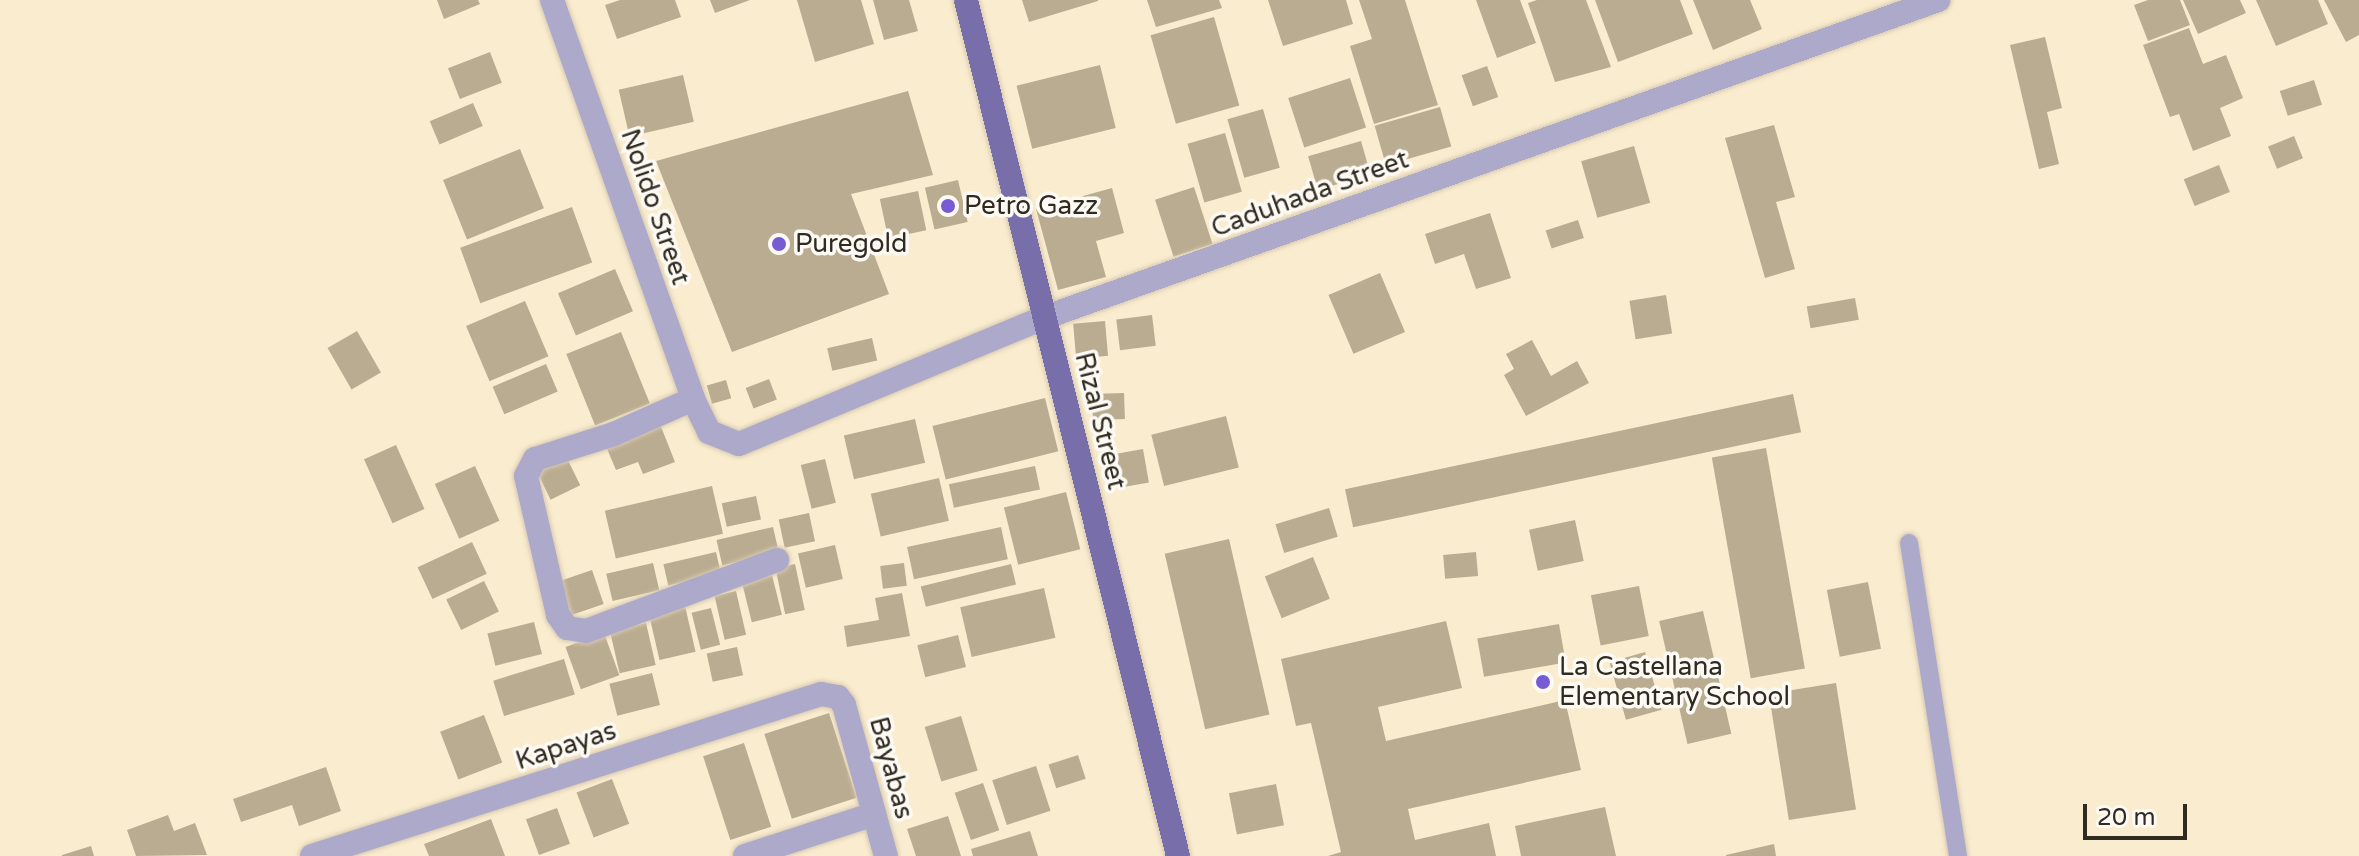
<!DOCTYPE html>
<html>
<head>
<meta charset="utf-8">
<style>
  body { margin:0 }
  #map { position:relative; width:2359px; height:856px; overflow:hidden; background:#faeccf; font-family:"Varela Round",sans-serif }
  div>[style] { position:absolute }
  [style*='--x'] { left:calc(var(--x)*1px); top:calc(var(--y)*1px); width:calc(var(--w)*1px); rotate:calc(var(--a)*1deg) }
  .building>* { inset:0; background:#baac91; transform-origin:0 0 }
  .roads { filter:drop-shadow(0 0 2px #d6c9b0) drop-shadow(0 0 2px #d6c9b0) }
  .lane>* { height:18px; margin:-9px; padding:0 9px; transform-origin:9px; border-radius:9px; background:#ada9cb }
  .street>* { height:24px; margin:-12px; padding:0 12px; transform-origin:12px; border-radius:12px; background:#ada9cb }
  .primary>* { height:24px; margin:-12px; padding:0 12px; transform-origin:12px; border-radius:12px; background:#786faa }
  .dots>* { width:22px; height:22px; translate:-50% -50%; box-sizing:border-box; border:4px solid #fdfaf5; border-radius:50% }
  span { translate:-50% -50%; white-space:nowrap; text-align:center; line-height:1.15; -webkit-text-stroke:7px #fdfaf5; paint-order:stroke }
  .street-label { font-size:26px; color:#302b20 }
  .poi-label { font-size:26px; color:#302b20 }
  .left { translate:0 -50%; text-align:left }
  .scale { position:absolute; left:2083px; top:804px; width:104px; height:36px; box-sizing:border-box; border:4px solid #302b20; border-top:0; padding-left:10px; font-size:24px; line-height:28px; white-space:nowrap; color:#302b20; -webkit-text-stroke:6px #fdfaf5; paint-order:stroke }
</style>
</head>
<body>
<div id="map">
  <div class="building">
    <div style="clip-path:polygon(437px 0,478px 0,480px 4px,444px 19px)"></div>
    <div style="clip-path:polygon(620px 0,675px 0,681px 17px,617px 39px,605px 5px)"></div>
    <div style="clip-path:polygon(710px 0,750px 0,715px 13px)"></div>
    <div style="clip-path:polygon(797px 0,861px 0,874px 44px,815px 62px)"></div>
    <div style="clip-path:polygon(873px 0,909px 0,918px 31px,884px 40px)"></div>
    <div style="clip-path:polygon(1022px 0,1098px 0,1098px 1px,1029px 22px)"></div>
    <div style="clip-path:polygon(1147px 0,1219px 0,1222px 8px,1156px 27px)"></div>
    <div style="clip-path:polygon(1268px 0,1346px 0,1353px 24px,1283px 46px)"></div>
    <div style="clip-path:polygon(1359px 0,1405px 0,1438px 105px,1374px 124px,1350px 46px,1372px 39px)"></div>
    <div style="clip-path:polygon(1476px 0,1520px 0,1536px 43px,1497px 58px)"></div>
    <div style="clip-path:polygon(1537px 0,1586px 0,1611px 67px,1555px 82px,1528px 3px)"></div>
    <div style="clip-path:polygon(1595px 0,1680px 0,1693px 34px,1618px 62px)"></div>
    <div style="clip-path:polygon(1693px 0,1750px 0,1762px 29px,1713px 50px)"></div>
    <div style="clip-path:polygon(2148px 0,2180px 0,2190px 25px,2148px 41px,2134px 5px)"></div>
    <div style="clip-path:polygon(2183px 0,2240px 0,2246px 13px,2198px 34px)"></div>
    <div style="clip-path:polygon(2256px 0,2318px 0,2328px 24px,2276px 46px)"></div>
    <div style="clip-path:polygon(2324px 0,2359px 0,2359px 35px,2346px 42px)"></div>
    <div style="left:1214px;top:17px;width:92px;height:66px;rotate:74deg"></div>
    <div style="clip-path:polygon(2189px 28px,2203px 64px,2226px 55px,2243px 98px,2220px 108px,2231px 136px,2193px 151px,2179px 114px,2170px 117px,2143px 45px)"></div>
    <div style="clip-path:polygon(2045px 37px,2062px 108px,2047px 112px,2059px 164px,2039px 169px,2010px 45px)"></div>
    <div style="left:490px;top:52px;width:33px;height:45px;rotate:69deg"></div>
    <div style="left:1100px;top:65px;width:65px;height:86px;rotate:76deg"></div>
    <div style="left:1487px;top:66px;width:33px;height:27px;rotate:70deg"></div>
    <div style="left:683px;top:75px;width:48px;height:66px;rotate:77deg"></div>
    <div style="left:1350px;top:78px;width:52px;height:65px;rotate:72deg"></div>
    <div style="left:2314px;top:80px;width:26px;height:36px;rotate:72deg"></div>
    <div style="clip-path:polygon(908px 91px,933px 175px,851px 194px,889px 294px,732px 352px,656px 161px)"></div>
    <div style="left:473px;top:103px;width:25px;height:47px;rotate:67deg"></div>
    <div style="left:1440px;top:107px;width:41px;height:68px;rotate:74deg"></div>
    <div style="left:1263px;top:109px;width:61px;height:37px;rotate:74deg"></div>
    <div style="clip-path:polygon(1774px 125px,1795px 197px,1776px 202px,1795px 269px,1765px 278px,1725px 138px)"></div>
    <div style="left:1225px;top:133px;width:61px;height:39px;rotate:74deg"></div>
    <div style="left:2294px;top:136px;width:24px;height:28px;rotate:68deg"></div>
    <div style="left:1361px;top:141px;width:35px;height:55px;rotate:74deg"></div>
    <div style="left:1634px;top:146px;width:59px;height:55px;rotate:74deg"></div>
    <div style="left:520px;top:149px;width:64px;height:83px;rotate:68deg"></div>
    <div style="left:2219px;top:165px;width:29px;height:38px;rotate:68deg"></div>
    <div style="left:958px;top:180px;width:43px;height:34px;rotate:77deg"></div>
    <div style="left:1194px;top:187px;width:60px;height:41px;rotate:72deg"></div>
    <div style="clip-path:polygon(1112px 188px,1124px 233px,1096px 241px,1106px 277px,1058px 290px,1036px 209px)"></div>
    <div style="left:918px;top:191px;width:40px;height:39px;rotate:78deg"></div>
    <div style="left:572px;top:207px;width:59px;height:119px;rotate:70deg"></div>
    <div style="clip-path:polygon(1490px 213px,1511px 278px,1476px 289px,1464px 254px,1435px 264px,1425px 234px)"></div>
    <div style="left:1578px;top:220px;width:19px;height:34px;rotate:72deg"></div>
    <div style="left:615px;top:269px;width:46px;height:62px;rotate:67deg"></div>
    <div style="left:1380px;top:273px;width:64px;height:56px;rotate:67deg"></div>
    <div style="left:1666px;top:295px;width:39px;height:37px;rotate:81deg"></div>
    <div style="left:1855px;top:298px;width:22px;height:49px;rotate:80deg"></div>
    <div style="left:525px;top:301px;width:60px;height:64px;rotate:67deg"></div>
    <div style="left:1152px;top:315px;width:31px;height:36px;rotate:83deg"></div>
    <div style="left:1105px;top:321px;width:35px;height:32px;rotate:85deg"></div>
    <div style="left:357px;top:331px;width:48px;height:34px;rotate:60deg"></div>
    <div style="left:621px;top:332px;width:77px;height:59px;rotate:68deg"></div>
    <div style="left:872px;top:338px;width:23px;height:46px;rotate:77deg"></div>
    <div style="clip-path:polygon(1532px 340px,1551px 376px,1577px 361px,1589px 383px,1526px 416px,1504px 375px,1514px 369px,1506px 354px)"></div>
    <div style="left:546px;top:364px;width:30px;height:58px;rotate:67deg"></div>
    <div style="left:769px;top:379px;width:22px;height:25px;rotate:69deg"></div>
    <div style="left:726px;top:380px;width:19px;height:20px;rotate:74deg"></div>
    <div style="left:1124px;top:393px;width:26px;height:32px;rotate:88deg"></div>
    <div style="left:1793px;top:394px;width:39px;height:458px;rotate:78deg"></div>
    <div style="left:1045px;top:398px;width:55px;height:116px;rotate:76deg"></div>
    <div style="clip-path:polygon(654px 409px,675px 462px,643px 474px,638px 462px,616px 470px,599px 430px)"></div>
    <div style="left:1226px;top:416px;width:53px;height:77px;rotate:76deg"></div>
    <div style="left:915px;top:419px;width:45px;height:73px;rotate:77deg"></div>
    <div style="left:396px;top:445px;width:70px;height:35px;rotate:66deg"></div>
    <div style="left:1766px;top:448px;width:224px;height:55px;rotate:80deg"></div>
    <div style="left:1143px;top:449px;width:34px;height:27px;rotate:80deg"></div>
    <div style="left:564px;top:452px;width:37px;height:33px;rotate:64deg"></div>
    <div style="left:825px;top:459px;width:45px;height:25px;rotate:76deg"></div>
    <div style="left:475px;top:466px;width:60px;height:44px;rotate:66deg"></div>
    <div style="left:1035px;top:466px;width:24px;height:88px;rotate:78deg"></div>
    <div style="left:939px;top:478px;width:44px;height:70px;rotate:77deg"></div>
    <div style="left:712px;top:486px;width:49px;height:110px;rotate:77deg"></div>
    <div style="left:1066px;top:492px;width:59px;height:64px;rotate:76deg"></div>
    <div style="left:756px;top:496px;width:24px;height:35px;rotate:78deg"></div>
    <div style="left:1329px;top:508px;width:30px;height:56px;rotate:73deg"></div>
    <div style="left:809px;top:513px;width:29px;height:31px;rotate:78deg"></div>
    <div style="left:1575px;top:520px;width:42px;height:47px;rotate:78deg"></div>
    <div style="left:773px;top:527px;width:26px;height:58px;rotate:77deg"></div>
    <div style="left:1001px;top:527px;width:33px;height:96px;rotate:78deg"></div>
    <div style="left:1229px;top:539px;width:180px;height:66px;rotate:77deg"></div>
    <div style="left:472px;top:542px;width:35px;height:60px;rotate:65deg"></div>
    <div style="left:835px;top:545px;width:35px;height:38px;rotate:77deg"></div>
    <div style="left:716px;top:552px;width:22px;height:54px;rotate:77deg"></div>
    <div style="left:1476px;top:552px;width:24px;height:33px;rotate:85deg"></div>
    <div style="left:1313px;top:557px;width:45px;height:52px;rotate:68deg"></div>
    <div style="left:653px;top:563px;width:28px;height:48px;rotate:77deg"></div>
    <div style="left:904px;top:563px;width:23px;height:24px;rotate:83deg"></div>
    <div style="left:795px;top:564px;width:47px;height:20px;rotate:78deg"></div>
    <div style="left:1011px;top:564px;width:21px;height:93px;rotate:76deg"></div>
    <div style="left:592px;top:570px;width:36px;height:34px;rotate:71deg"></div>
    <div style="left:772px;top:575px;width:41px;height:31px;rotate:76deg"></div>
    <div style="left:484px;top:581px;width:34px;height:42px;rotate:64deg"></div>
    <div style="left:1868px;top:582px;width:68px;height:42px;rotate:79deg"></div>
    <div style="left:1639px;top:586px;width:51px;height:49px;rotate:79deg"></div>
    <div style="left:1044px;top:588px;width:51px;height:86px;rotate:77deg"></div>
    <div style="left:736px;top:591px;width:45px;height:22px;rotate:77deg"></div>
    <div style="clip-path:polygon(902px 593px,910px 636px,847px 647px,844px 626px,879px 620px,875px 598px)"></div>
    <div style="left:685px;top:606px;width:47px;height:37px;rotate:77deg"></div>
    <div style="left:711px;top:608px;width:38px;height:20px;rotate:76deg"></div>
    <div style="left:1703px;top:611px;width:126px;height:45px;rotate:77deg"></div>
    <div style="clip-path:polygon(1446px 621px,1462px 688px,1378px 707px,1386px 741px,1565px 700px,1581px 770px,1408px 809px,1415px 840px,1489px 823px,1496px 856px,1328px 856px,1341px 852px,1311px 723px,1296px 726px,1281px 659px)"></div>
    <div style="left:534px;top:622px;width:33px;height:48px;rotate:76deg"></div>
    <div style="left:646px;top:623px;width:43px;height:37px;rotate:77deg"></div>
    <div style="left:1559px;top:624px;width:39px;height:83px;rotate:80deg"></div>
    <div style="left:604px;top:633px;width:45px;height:41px;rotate:70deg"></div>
    <div style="left:958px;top:635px;width:33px;height:42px;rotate:76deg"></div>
    <div style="left:737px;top:647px;width:29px;height:31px;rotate:78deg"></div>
    <div style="left:1645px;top:652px;width:60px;height:37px;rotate:74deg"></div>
    <div style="left:564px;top:659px;width:37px;height:74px;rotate:73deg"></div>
    <div style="left:652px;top:673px;width:33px;height:44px;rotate:76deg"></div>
    <div style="left:1836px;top:683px;width:128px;height:68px;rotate:81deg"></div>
    <div style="left:829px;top:713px;width:89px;height:68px;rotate:72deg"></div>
    <div style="left:484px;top:715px;width:51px;height:47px;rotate:69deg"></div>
    <div style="left:961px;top:716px;width:57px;height:38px;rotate:73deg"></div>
    <div style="left:744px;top:743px;width:88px;height:43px;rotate:72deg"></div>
    <div style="left:1078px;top:755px;width:25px;height:31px;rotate:72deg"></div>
    <div style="left:1036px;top:766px;width:47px;height:46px;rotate:72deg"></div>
    <div style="clip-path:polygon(326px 767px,341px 811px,299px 826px,292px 805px,241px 822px,233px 799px)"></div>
    <div style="left:612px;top:779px;width:48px;height:38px;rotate:69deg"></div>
    <div style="left:983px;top:783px;width:50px;height:30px;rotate:71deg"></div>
    <div style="left:1276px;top:784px;width:42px;height:48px;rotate:79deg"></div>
    <div style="clip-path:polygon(1605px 807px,1616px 856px,1521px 856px,1515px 826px)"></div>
    <div style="left:557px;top:808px;width:38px;height:33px;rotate:70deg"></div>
    <div style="clip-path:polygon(168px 815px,174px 831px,195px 823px,207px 855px,136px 856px,127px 830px)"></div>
    <div style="clip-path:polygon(948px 816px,961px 856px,916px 856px,907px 829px)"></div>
    <div style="clip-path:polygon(491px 819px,505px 856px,429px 856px,424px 844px)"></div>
    <div style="clip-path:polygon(1030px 831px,1038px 856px,973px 856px,971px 849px)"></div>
    <div style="clip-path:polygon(1774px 844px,1776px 856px,1726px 856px,1726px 855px)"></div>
    <div style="clip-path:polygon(91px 846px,94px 856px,62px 856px,62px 855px)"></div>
  </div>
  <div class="roads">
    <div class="lane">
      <div style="--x:1909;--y:543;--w:317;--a:81.1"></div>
    </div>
    <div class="street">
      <div style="--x:552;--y:0;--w:423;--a:70.5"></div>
      <div style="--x:693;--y:399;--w:37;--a:64"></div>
      <div style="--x:709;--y:432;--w:32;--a:22"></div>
      <div style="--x:739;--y:444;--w:332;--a:-22.5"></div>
      <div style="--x:1046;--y:317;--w:947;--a:-19.56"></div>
      <div style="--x:693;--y:399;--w:86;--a:156.1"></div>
      <div style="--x:614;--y:434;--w:83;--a:162.4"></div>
      <div style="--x:535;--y:459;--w:19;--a:118"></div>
      <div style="--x:526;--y:476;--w:143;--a:77"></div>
      <div style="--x:558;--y:615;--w:16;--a:55"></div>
      <div style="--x:567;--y:628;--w:19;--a:9"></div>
      <div style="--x:586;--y:631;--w:204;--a:-20.4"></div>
      <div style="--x:312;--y:856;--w:534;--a:-17.65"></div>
      <div style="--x:821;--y:694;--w:17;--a:10"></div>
      <div style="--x:838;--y:697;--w:10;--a:53"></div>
      <div style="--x:844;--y:705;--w:157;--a:74.5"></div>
      <div style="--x:745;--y:856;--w:136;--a:-18"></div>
    </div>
    <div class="primary">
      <div style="--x:966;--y:0;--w:882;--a:76.09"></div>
    </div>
  </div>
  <div class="dots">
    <div style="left:948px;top:206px;background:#765bd5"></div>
    <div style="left:779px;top:244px;background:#765bd5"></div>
    <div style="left:1543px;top:682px;background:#765bd5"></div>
  </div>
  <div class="street-label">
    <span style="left:1310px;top:194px;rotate:-20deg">Caduhada Street</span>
    <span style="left:655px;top:207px;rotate:71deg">Nolido Street</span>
    <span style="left:1100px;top:421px;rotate:76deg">Rizal Street</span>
    <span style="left:566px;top:746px;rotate:-18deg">Kapayas</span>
    <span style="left:891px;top:768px;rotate:75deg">Bayabas</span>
  </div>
  <div class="poi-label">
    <span class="left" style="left:964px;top:206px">Petro Gazz</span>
    <span class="left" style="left:795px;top:244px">Puregold</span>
    <span class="left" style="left:1559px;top:682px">La Castellana<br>Elementary School</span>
  </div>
  <div class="scale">20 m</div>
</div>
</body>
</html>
